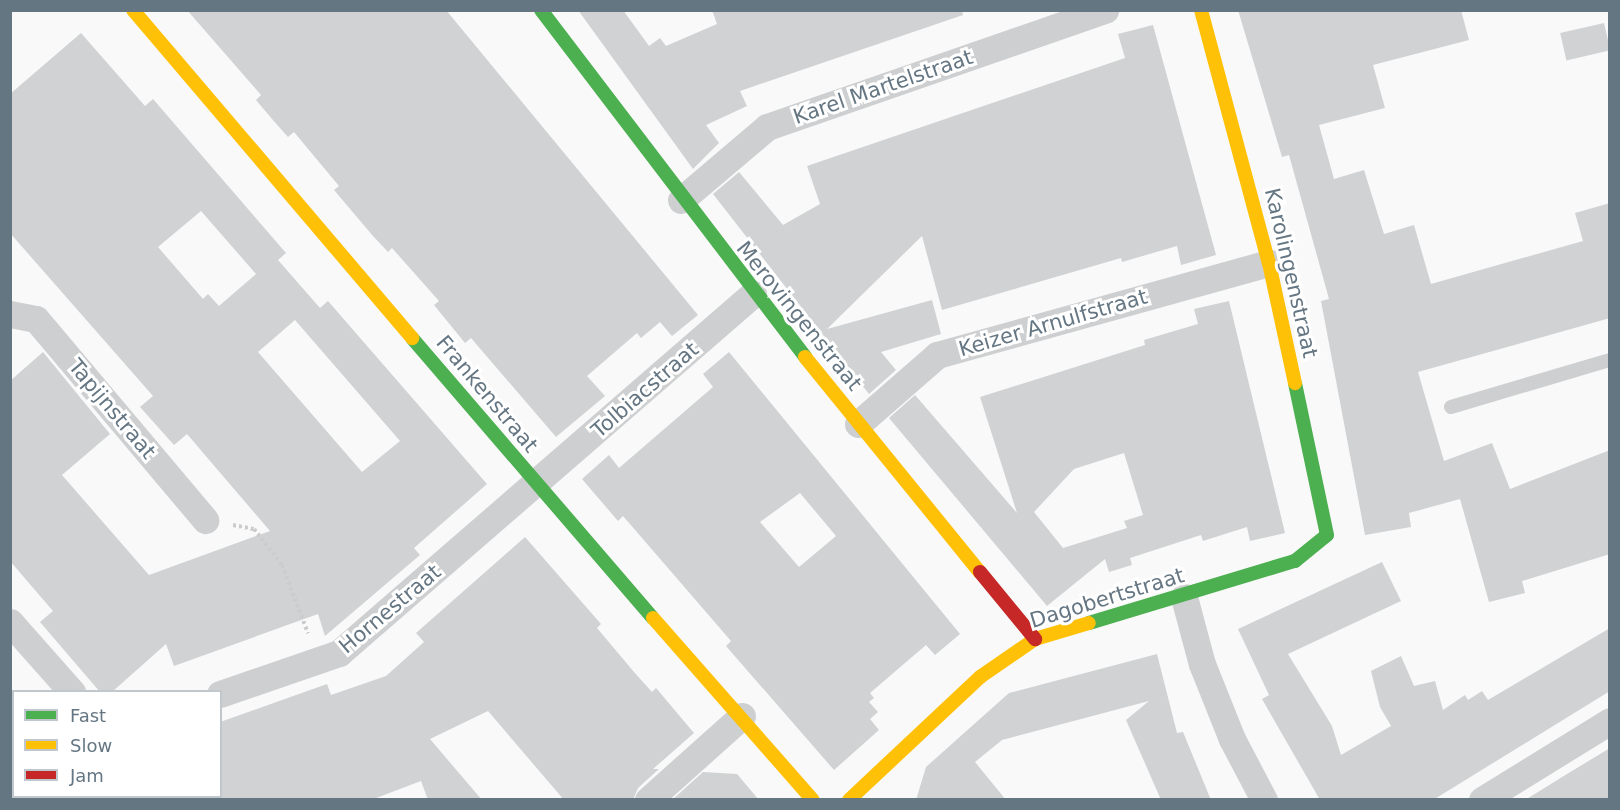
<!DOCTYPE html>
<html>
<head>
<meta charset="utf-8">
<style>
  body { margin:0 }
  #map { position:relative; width:1620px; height:810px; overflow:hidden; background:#f9f9f9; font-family:"DejaVu Sans",sans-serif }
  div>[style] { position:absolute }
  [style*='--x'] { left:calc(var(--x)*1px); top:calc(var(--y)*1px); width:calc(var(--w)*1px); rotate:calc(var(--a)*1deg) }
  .building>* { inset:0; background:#d0d2d3; transform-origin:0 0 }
  .path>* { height:4px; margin-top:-2px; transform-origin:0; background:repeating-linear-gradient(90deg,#cbcccd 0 3px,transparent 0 6px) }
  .lane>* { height:14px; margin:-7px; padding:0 7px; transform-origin:7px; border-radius:7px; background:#cecfd0 }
  .street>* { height:27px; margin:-13.5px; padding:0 13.5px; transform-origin:13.5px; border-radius:13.5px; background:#cecfd0 }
  .fast>* { height:14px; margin:-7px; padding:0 7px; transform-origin:7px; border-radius:7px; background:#4caf50 }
  .slow>* { height:14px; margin:-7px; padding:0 7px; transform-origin:7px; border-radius:7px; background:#ffc107 }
  .jam>* { height:14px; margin:-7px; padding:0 7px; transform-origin:7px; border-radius:7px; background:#c62828 }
  span { translate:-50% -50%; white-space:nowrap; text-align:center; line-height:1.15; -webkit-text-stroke:6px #fff; paint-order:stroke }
  .street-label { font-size:21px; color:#657683 }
  .frame { position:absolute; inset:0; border:12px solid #657683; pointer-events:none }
  .legend { position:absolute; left:12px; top:690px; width:210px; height:108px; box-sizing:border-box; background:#fff; border:2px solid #c1c8cd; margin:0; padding:8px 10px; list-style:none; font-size:18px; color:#657683 }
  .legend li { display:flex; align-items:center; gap:12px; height:30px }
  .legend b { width:30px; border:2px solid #c1c8cd }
</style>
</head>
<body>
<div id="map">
  <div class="building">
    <div style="clip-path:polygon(187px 10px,446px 10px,698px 315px,672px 336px,660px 322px,641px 338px,637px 333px,587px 376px,605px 396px,556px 437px,471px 338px,465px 343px,434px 305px,439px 301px,392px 248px,388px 252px,373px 236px,334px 190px,339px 186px,294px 132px,288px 137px,272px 119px,256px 100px,261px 95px)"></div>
    <div style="clip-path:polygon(578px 10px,623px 10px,649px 46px,660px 38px,666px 46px,717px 24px,712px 10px,962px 10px,963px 15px,740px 91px,747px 106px,706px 125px,719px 143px,693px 169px)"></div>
    <div style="clip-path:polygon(1238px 10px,1461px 10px,1469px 40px,1373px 65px,1385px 108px,1319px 125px,1334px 179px,1364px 170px,1384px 234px,1414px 225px,1431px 284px,1583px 241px,1575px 213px,1610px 203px,1610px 318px,1418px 372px,1444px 461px,1492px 443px,1510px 489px,1610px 450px,1610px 554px,1522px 581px,1525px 593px,1489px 602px,1460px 499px,1409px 513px,1411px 527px,1365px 535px,1321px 301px,1329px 299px,1289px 155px,1282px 157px)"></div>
    <div style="left:1604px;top:23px;width:28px;height:45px;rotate:77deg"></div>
    <div style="clip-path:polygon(1153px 25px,1216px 255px,1181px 265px,1177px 246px,1122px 262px,1121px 258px,942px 310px,922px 236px,827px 329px,932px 300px,941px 334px,881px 352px,896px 370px,869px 394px,713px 194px,739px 172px,783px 225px,820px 204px,807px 166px,1125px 58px,1118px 34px)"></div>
    <div style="clip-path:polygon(evenodd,81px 33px,145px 106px,153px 99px,286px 253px,278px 260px,320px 308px,328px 301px,487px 484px,414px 548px,420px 555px,325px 636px,318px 614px,174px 666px,166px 644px,112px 692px,100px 692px,40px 622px,53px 611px,10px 561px,10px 381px,43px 352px,110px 434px,62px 475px,149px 575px,270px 531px,187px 434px,174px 445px,140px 407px,153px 396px,10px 233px,10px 94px,81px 33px,201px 211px,256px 274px,219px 306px,208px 294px,203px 299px,158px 247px,201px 211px,81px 33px,295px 320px,400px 441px,362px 472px,258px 352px,295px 320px)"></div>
    <div style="clip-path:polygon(evenodd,1229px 301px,1285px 533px,1250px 541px,1247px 527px,1203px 541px,1201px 535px,1130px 558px,1132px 565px,1109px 572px,1105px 559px,1047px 606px,889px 418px,915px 395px,1017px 513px,980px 397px,1145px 345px,1144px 340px,1198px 324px,1194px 309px,1229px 301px,1124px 453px,1143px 515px,1124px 521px,1127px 528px,1063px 548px,1034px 512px,1074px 469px,1124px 453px)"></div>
    <div style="clip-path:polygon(evenodd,729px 352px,960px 634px,935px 655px,926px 645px,870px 693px,874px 698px,869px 702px,878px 712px,870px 719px,879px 730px,834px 770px,726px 646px,731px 641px,623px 516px,618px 521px,582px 479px,609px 455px,619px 468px,713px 387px,703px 374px,729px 352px,800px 493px,836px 536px,799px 567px,760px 522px,800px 493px)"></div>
    <div style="clip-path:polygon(525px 537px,601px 624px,597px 628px,634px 672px,652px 692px,656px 688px,694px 733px,653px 769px,659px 769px,638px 788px,633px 800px,564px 800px,488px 711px,430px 739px,482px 800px,428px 800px,421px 781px,371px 800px,220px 800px,220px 722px,327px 684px,331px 695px,386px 676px,424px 642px,416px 633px)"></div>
    <div style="clip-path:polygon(1382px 562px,1401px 601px,1288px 654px,1332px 726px,1341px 755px,1391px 726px,1380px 707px,1371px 671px,1401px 656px,1414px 686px,1435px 681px,1443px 710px,1465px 695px,1468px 700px,1482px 691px,1488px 700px,1610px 628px,1610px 691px,1433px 800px,1320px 800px,1262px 699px,1269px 695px,1238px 629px)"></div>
    <div style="clip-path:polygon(1157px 654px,1177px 733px,1183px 732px,1211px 800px,1161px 800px,1126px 720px,1149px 701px,1002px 740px,975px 762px,1006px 800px,916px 800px,926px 767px,1009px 693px)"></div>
    <div style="clip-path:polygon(1610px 748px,1610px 800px,1525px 800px,1567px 774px)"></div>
    <div style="clip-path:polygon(703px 772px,737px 774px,759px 800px,672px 800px)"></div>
  </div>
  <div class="path">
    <div style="--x:233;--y:525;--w:21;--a:11"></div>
    <div style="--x:254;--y:529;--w:46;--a:52.1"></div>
    <div style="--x:282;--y:565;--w:73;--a:69.1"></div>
  </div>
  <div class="lane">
    <div style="--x:1451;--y:407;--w:166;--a:-16.5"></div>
  </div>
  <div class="street">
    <div style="--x:681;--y:200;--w:113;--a:-40.3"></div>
    <div style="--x:767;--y:127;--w:358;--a:-19.1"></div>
    <div style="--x:10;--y:314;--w:26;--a:11"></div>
    <div style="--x:36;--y:319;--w:263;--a:49.9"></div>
    <div style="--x:858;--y:424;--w:105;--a:-41.1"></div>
    <div style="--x:937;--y:355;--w:345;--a:-15.5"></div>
    <div style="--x:1184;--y:597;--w:69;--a:75"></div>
    <div style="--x:1202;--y:664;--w:81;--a:68.2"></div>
    <div style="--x:1232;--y:739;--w:69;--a:62.3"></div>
    <div style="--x:10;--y:622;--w:94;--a:48.5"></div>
    <div style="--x:220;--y:694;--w:126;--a:-19"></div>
    <div style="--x:339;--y:653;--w:548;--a:-40.93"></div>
    <div style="--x:648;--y:800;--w:126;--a:-41.8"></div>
    <div style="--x:1482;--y:800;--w:150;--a:-31.7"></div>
  </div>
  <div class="fast">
    <div style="--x:541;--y:10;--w:436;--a:52.7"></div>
    <div style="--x:412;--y:338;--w:369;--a:49.3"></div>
    <div style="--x:1089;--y:623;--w:215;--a:-16.8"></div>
    <div style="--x:1295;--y:561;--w:41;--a:-39.1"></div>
    <div style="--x:1327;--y:535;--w:155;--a:-101.9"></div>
  </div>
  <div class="slow">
    <div style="--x:133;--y:10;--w:431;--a:49.6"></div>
    <div style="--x:1201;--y:10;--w:262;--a:75"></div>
    <div style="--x:1269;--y:263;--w:123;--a:77.8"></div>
    <div style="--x:805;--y:357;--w:277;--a:50.9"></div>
    <div style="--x:653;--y:618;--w:242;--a:48.7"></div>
    <div style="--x:849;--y:800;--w:180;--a:-43.2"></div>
    <div style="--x:980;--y:677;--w:67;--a:-34.6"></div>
    <div style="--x:1035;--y:639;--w:56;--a:-16.5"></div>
  </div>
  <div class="jam">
    <div style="--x:980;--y:572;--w:87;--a:50.6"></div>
  </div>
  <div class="street-label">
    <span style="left:883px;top:87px;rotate:-19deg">Karel Martelstraat</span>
    <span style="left:1291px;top:273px;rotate:77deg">Karolingenstraat</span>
    <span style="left:799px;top:316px;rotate:51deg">Merovingenstraat</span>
    <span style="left:1053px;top:323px;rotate:-16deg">Keizer Arnulfstraat</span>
    <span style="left:645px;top:390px;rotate:-41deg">Tolbiacstraat</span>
    <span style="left:487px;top:394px;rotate:50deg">Frankenstraat</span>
    <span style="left:112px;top:409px;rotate:50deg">Tapijnstraat</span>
    <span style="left:1107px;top:598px;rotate:-17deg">Dagobertstraat</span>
    <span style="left:390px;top:609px;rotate:-40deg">Hornestraat</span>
  </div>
  <div class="frame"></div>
  <ul class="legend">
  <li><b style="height:8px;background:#4caf50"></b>Fast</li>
  <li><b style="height:8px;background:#ffc107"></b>Slow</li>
  <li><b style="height:8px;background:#c62828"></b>Jam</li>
  </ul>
</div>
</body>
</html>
